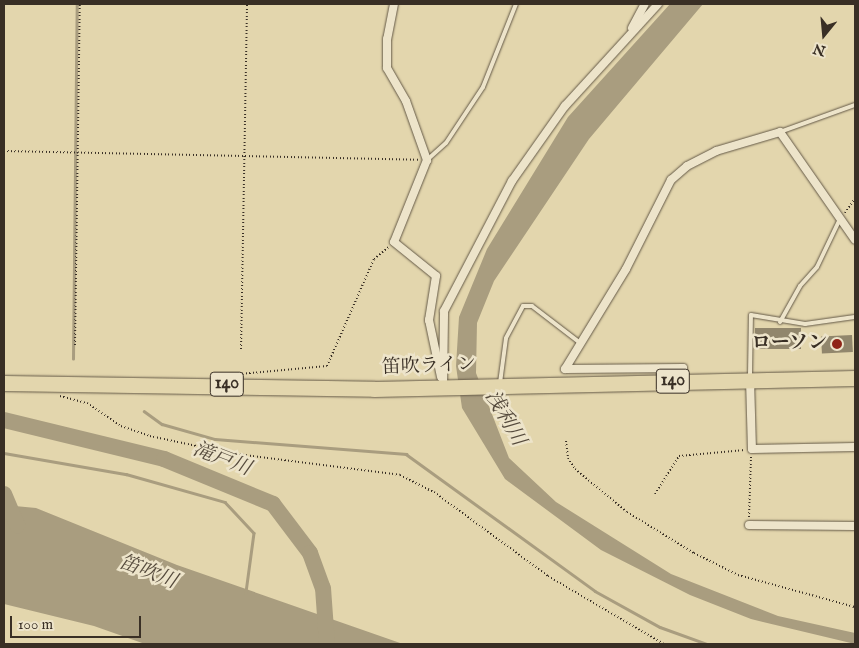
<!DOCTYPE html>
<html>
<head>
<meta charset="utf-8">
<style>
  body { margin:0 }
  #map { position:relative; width:859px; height:648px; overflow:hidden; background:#e3d6ad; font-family:"IM FELL English","Noto Serif JP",serif }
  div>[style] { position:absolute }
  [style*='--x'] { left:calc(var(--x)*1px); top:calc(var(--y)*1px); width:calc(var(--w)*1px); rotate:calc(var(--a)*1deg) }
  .water>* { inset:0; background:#a99d7f }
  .stream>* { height:2.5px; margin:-1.25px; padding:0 1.25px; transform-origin:1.25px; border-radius:1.25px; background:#a99d7f }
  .river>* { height:16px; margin:-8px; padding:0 8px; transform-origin:8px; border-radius:8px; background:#a99d7f }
  .building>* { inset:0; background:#91866c; transform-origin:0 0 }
  .path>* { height:2px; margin-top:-1px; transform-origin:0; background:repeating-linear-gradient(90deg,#392f25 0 1px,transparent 0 3.5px) }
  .roads { filter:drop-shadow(0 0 1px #645947) drop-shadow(0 0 1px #645947) }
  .lane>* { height:4px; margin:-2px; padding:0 2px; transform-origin:2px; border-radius:2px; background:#ede4ca }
  .street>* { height:8px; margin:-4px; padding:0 4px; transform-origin:4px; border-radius:4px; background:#ede4ca }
  .highway>* { height:15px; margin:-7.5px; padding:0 7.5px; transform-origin:7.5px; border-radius:7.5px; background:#e3d6ad }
  .dots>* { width:14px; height:14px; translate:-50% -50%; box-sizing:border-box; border:2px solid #ede4ca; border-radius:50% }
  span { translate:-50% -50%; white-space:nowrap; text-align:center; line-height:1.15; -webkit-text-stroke:5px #ede4ca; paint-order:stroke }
  .shield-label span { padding:1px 4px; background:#ede4ca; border:1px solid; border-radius:4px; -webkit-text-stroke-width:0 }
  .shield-label { font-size:18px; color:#392f25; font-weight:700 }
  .poi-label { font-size:19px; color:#392f25; font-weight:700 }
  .right { translate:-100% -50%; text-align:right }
  .street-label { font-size:19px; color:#392f25 }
  .water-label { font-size:20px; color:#554a3c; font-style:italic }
  .frame { position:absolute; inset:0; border:5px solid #392f25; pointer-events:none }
  .north { position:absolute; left:799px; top:10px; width:50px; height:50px; -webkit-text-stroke:4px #ede4ca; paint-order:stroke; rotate:197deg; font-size:14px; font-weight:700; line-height:20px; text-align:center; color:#392f25 }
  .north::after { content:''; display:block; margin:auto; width:18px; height:22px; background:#392f25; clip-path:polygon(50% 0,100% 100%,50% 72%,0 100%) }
  .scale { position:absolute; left:10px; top:616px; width:131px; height:22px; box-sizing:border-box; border:2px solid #392f25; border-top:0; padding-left:6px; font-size:15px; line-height:18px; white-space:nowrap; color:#392f25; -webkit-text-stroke:4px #ede4ca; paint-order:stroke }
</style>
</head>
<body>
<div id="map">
  <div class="water">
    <div style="clip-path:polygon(670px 4px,703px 4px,589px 139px,494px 281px,477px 323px,476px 373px,509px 458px,556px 502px,671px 574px,778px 616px,855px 633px,855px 644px,751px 619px,690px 595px,601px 550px,505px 479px,462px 408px,456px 366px,459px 317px,487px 249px,568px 117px)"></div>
    <div style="clip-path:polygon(4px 505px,36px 508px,177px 565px,403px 644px,145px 644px,94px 626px,4px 604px)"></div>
  </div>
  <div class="stream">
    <div style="--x:73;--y:359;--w:355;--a:-89.4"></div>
    <div style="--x:144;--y:411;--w:22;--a:36"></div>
    <div style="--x:162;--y:424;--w:55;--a:15.8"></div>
    <div style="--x:215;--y:439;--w:192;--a:4.5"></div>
    <div style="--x:406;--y:454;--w:233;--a:35.9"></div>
    <div style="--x:595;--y:591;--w:74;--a:29"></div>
    <div style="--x:660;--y:627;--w:50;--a:19.9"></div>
    <div style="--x:4;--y:453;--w:124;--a:9.8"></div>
    <div style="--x:126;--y:474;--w:103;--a:15.8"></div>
    <div style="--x:225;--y:502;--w:42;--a:46.9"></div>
    <div style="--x:254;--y:533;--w:60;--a:97.7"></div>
  </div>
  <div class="river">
    <div style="--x:4;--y:420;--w:165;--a:13.7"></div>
    <div style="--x:164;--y:459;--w:118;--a:22.4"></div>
    <div style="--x:273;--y:504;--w:61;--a:52.9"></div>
    <div style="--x:310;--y:553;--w:37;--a:70"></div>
    <div style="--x:323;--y:588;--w:56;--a:85.9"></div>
    <div style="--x:4;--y:494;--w:34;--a:67"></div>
  </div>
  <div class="building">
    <div style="left:755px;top:328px;width:46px;height:21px"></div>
    <div style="left:852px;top:335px;width:17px;height:31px;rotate:87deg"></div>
  </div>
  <div class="path">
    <div style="--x:4;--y:151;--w:415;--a:1.2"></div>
    <div style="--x:845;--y:213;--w:18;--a:-56"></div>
    <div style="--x:75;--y:345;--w:341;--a:-89.2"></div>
    <div style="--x:241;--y:349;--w:345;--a:-89"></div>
    <div style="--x:239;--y:374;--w:88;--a:-5.2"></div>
    <div style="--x:327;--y:366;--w:117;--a:-66.3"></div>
    <div style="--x:374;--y:259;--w:19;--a:-39"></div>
    <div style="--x:60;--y:396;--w:28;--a:15"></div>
    <div style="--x:87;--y:403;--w:41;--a:34.1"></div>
    <div style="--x:121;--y:426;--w:31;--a:19"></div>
    <div style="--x:150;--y:436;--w:81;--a:12.1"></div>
    <div style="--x:229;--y:453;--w:172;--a:7.3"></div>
    <div style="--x:400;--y:475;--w:38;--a:27"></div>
    <div style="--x:434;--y:492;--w:142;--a:36.4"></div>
    <div style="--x:548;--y:576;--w:134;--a:30.4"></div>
    <div style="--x:566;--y:441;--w:17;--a:83"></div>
    <div style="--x:568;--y:458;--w:13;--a:58"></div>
    <div style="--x:575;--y:469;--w:67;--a:39.6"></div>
    <div style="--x:627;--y:512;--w:79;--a:31.5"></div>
    <div style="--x:694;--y:553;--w:49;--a:26.6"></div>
    <div style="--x:738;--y:575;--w:121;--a:15.3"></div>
    <div style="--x:655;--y:494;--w:45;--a:-57.7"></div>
    <div style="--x:679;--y:456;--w:66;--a:-5.2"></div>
    <div style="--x:749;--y:517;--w:60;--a:-88.1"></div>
  </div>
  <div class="roads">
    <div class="lane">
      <div style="--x:780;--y:132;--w:80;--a:-19.8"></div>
      <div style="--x:427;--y:160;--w:25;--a:-42"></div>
      <div style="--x:446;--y:143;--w:67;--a:-56.5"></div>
      <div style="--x:483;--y:87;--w:89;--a:-68.3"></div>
      <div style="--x:780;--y:322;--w:41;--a:-60.9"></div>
      <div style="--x:800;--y:286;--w:25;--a:-48"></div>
      <div style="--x:817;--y:267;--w:53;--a:-64.4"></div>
      <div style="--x:750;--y:376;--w:61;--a:-89.1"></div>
      <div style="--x:751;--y:315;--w:55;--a:9.5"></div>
      <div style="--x:805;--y:324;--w:50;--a:-8"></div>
      <div style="--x:500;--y:383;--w:45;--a:-82.4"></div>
      <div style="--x:506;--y:338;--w:36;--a:-62"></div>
      <div style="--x:523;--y:306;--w:9;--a:0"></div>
      <div style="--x:532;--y:306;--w:59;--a:37.5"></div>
    </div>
    <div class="street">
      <div style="--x:394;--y:4;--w:36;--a:101"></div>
      <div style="--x:387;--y:39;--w:29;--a:90"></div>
      <div style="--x:387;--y:68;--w:38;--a:60"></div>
      <div style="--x:406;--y:101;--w:63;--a:70.4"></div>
      <div style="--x:427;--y:160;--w:88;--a:111.9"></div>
      <div style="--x:394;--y:242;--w:54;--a:39"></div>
      <div style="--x:436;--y:276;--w:45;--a:99"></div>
      <div style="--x:429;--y:320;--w:58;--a:78.1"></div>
      <div style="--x:632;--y:28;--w:27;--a:-62"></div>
      <div style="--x:750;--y:379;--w:70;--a:88.4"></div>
      <div style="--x:752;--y:449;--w:103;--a:-1.1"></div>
      <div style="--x:683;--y:380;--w:12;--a:-90"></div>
      <div style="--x:683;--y:368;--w:118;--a:179.5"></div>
      <div style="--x:565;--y:369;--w:117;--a:-58.6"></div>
      <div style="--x:626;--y:269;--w:100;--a:-63.2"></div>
      <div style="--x:671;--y:180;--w:21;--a:-41"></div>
      <div style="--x:687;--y:166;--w:33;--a:-27"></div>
      <div style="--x:716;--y:151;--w:67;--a:-16.5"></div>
      <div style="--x:780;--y:132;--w:131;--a:55.2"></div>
      <div style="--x:443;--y:387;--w:76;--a:-89.2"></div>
      <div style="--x:444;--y:311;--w:147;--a:-62.4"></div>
      <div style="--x:512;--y:181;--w:92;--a:-54.8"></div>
      <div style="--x:565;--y:106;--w:138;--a:-47.6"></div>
      <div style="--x:749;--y:525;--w:106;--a:0.5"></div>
    </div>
    <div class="highway">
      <div style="--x:4;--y:383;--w:370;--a:0.9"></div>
      <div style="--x:374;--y:389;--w:481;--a:-1.3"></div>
    </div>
  </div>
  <div class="dots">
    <div style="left:837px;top:344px;background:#8f2418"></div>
  </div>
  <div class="shield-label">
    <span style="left:673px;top:381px">140</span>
    <span style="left:227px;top:384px">140</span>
  </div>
  <div class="poi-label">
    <span class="right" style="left:827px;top:344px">ローソン</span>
  </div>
  <div class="street-label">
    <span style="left:429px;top:367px;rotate:-2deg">笛吹ライン</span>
  </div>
  <div class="water-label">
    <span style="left:505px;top:418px;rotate:60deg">浅利川</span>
    <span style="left:222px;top:459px;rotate:21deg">滝戸川</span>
    <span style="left:148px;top:572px;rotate:21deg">笛吹川</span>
  </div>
  <div class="frame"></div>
  <div class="north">N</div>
  <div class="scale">100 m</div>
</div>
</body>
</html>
